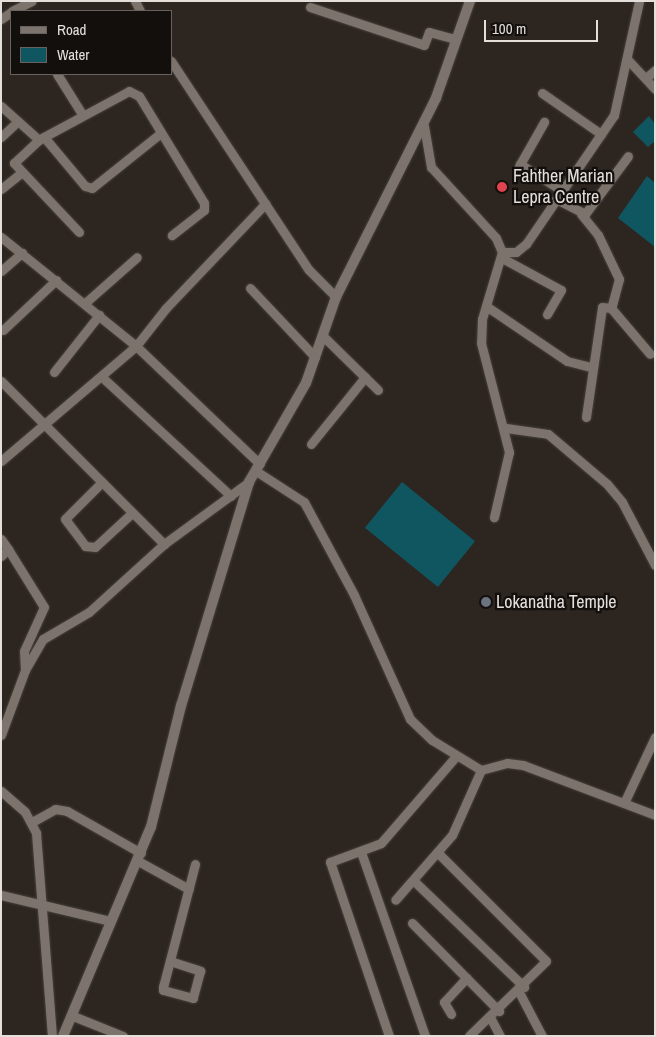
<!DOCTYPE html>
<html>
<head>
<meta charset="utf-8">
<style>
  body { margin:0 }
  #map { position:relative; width:656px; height:1037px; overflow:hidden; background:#2d2620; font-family:"Archivo Narrow",sans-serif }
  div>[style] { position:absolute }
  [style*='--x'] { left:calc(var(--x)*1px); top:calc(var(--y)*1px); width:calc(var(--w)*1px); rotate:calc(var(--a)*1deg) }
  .water>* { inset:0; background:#0f5660; transform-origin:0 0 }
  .roads { filter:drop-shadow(0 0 1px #47413c) drop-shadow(0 0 1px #47413c) }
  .minor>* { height:9px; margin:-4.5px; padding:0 4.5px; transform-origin:4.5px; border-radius:4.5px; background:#7c736c }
  .tertiary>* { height:10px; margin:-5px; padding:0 5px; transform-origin:5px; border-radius:5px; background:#7c736c }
  .dots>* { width:14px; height:14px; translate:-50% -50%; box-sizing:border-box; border:2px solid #130f0d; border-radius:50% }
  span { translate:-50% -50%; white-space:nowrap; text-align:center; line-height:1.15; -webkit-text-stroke:4.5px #130f0d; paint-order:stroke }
  .poi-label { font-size:18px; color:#e4dfdb }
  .left { translate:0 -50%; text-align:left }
  .frame { position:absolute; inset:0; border:2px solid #e4dfdb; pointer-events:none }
  .legend { position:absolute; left:10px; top:10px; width:162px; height:65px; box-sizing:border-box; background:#130f0d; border:1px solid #67625f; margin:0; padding:6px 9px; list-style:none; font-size:15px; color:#e4dfdb }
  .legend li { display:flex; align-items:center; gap:10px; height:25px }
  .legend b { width:25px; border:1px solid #67625f }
  .scale { position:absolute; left:484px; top:20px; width:114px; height:22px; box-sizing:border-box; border:2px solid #e4dfdb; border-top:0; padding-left:6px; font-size:15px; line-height:18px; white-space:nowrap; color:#e4dfdb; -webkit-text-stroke:4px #130f0d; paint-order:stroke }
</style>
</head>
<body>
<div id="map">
  <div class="water">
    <div style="clip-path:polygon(649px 116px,655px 124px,655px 141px,648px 147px,633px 132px)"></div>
    <div style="clip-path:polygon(647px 176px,655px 183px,655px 247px,618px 218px)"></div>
    <div style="left:402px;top:482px;width:94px;height:59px;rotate:39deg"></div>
  </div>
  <div class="roads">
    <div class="minor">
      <div style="--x:135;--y:1;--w:11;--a:63"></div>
      <div style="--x:310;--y:7;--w:120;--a:18.4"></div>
      <div style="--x:424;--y:45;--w:14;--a:-69"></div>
      <div style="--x:429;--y:32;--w:27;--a:15"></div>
      <div style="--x:12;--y:11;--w:22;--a:-27"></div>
      <div style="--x:1;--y:19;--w:12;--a:-35"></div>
      <div style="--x:628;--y:60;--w:40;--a:47"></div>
      <div style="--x:171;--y:61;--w:250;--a:56.6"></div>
      <div style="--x:309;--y:270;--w:38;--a:45"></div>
      <div style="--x:57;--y:74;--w:47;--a:58"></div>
      <div style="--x:647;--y:77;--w:11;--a:-41"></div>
      <div style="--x:542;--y:93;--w:72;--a:34.8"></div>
      <div style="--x:1;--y:106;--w:51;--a:41.8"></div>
      <div style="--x:424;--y:126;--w:42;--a:80.3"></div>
      <div style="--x:431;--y:167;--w:96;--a:47.5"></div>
      <div style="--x:496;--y:238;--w:15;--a:67"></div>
      <div style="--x:502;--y:252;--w:70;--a:106.6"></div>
      <div style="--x:482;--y:319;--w:24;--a:92"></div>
      <div style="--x:481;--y:343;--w:113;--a:75.6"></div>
      <div style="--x:509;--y:452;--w:67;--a:103"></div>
      <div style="--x:1;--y:137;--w:23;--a:-43"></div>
      <div style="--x:44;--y:137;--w:64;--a:50.1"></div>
      <div style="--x:85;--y:186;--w:7;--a:16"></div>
      <div style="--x:92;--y:188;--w:88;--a:-38.6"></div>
      <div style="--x:520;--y:164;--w:49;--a:32.4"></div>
      <div style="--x:519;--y:166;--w:51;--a:-60.4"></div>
      <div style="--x:1;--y:189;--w:26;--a:-39"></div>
      <div style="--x:556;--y:199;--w:33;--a:27"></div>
      <div style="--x:585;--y:214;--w:72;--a:-53.4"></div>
      <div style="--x:581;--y:214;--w:27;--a:51"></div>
      <div style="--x:598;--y:235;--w:49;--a:64.5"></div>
      <div style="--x:619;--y:279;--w:30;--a:105"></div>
      <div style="--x:79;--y:232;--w:95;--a:-133.3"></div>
      <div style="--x:14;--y:163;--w:35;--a:-43"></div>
      <div style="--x:40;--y:139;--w:101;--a:-28.3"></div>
      <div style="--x:129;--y:91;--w:11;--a:27"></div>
      <div style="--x:139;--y:96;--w:125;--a:58.7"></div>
      <div style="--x:204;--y:203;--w:7;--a:90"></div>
      <div style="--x:204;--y:210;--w:41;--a:142"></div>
      <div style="--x:1;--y:237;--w:174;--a:38.9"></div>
      <div style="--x:136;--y:346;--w:171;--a:43.6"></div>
      <div style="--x:502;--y:252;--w:14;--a:0"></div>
      <div style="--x:516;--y:252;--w:13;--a:-39"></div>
      <div style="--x:526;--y:244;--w:156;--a:-55.7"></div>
      <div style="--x:614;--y:115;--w:117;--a:-77.6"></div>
      <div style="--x:502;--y:258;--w:67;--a:28.5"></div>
      <div style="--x:561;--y:290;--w:28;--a:120"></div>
      <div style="--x:1;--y:271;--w:28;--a:-41"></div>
      <div style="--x:250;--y:288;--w:95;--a:46.7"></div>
      <div style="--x:85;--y:303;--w:69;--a:-41.5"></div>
      <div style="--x:486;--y:306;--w:98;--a:34.2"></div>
      <div style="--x:567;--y:361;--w:25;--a:14"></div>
      <div style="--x:3;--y:330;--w:73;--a:-43.3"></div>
      <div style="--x:323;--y:336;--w:77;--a:44.5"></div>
      <div style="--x:54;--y:372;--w:73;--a:-51.7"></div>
      <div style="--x:103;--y:378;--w:174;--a:42.7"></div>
      <div style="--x:1;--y:381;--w:231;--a:45"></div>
      <div style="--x:586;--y:417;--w:111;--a:-81.7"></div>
      <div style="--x:602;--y:307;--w:9;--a:6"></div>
      <div style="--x:611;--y:308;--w:60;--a:49.7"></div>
      <div style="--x:506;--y:428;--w:42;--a:8.1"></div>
      <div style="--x:548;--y:434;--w:77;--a:40.3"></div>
      <div style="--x:607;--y:484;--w:23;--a:50"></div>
      <div style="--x:622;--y:502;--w:71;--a:62.4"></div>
      <div style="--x:311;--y:444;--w:86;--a:-51.1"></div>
      <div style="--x:1;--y:461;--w:177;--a:-40.4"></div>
      <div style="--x:136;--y:346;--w:48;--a:-51.7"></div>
      <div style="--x:166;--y:308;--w:144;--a:-46.4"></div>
      <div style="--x:256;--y:471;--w:57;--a:32.9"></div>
      <div style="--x:304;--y:502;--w:106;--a:61.7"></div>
      <div style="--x:354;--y:595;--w:136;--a:65.7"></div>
      <div style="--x:410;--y:719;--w:30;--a:44"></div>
      <div style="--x:432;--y:740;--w:57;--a:31.5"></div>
      <div style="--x:481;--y:770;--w:71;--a:114"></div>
      <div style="--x:452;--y:835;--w:86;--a:131.2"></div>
      <div style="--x:102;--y:482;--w:52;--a:135"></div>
      <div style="--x:65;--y:519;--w:34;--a:53"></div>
      <div style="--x:85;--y:546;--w:10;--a:6"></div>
      <div style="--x:95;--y:547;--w:50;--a:-42.6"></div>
      <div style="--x:1;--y:539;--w:12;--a:55"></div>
      <div style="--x:8;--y:549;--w:10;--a:135"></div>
      <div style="--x:8;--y:549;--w:68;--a:58.2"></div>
      <div style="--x:44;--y:607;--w:48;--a:114.4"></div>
      <div style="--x:24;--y:651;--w:19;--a:87"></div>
      <div style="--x:1;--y:735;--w:69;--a:-69.7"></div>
      <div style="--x:25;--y:670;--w:36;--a:-60"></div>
      <div style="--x:43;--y:639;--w:53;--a:-30.4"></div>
      <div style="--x:89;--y:612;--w:101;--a:-42.2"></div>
      <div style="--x:164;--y:544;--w:105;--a:-36.1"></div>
      <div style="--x:481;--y:770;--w:27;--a:-15"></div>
      <div style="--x:507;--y:763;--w:16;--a:7"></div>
      <div style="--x:523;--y:765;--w:141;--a:20.7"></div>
      <div style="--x:1;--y:791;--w:32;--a:41"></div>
      <div style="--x:25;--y:812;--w:24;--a:62"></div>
      <div style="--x:36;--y:833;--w:204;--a:85.5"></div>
      <div style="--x:624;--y:803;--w:73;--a:-64.8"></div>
      <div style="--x:32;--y:822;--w:26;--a:-29"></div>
      <div style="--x:55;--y:809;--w:12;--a:9"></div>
      <div style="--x:67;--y:811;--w:85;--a:29.6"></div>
      <div style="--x:361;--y:852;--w:195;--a:70.8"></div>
      <div style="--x:439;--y:854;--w:151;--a:45"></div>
      <div style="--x:546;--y:961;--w:107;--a:135.8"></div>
      <div style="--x:138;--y:861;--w:58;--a:28.8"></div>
      <div style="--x:414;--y:881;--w:153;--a:43.9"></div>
      <div style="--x:1;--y:895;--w:112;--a:13.4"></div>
      <div style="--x:412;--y:923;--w:124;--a:45.3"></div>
      <div style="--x:170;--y:961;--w:32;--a:18"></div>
      <div style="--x:200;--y:971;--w:28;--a:105"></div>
      <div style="--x:193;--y:998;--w:31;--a:-165"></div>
      <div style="--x:163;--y:990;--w:3;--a:-90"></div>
      <div style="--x:163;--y:987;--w:127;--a:-75.4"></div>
      <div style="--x:519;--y:992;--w:50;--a:62.4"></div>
      <div style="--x:451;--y:1014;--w:14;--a:-120"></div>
      <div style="--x:444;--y:1002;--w:33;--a:-47"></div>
      <div style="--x:73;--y:1016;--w:54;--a:21.8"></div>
      <div style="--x:491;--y:1019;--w:19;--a:62"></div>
      <div style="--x:389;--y:1036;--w:184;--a:-108.7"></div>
      <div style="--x:330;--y:862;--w:54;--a:-20.4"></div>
      <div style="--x:381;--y:843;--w:115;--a:-49.2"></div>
    </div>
    <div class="tertiary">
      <div style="--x:63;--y:1036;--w:227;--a:-67.2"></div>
      <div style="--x:151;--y:827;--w:125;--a:-76.1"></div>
      <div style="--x:181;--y:706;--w:234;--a:-73.1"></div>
      <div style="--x:249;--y:482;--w:114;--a:-60.1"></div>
      <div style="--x:306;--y:383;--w:91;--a:-70.8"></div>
      <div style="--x:336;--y:297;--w:223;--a:-63.3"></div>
      <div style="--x:436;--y:98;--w:103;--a:-70.7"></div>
    </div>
  </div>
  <div class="dots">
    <div style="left:502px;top:187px;background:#e0444e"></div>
    <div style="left:486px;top:602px;background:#6b7280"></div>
  </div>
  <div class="poi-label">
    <span class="left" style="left:513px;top:187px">Fahther Marian<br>Lepra Centre</span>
    <span class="left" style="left:496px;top:602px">Lokanatha Temple</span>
  </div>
  <div class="frame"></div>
  <ul class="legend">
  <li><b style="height:6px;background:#7c736c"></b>Road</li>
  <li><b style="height:14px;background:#0f5660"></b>Water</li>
  </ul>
  <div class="scale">100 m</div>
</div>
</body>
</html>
